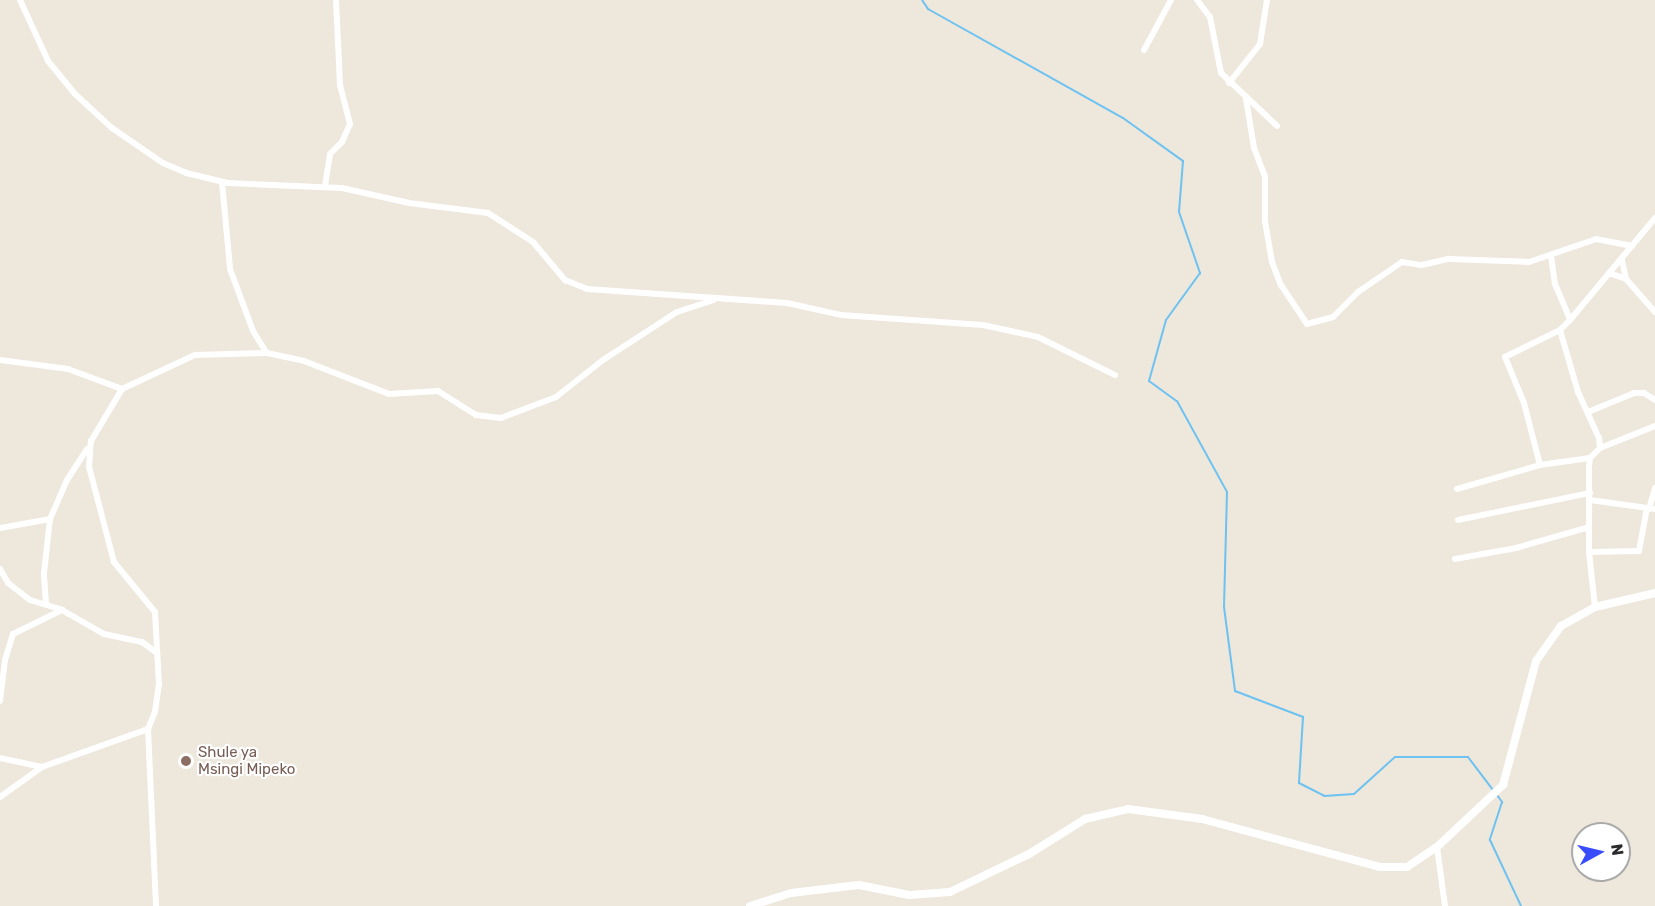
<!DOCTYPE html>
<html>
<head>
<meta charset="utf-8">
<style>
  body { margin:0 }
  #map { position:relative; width:1655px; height:906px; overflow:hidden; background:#ede7dc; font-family:Rubik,sans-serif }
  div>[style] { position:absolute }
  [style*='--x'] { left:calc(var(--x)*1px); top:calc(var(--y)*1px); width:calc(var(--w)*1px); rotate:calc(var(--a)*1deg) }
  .stream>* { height:2px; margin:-1px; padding:0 1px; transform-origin:1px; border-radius:1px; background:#6dc2f1 }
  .street>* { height:6px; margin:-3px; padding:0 3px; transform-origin:3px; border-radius:3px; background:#fff }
  .secondary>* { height:8px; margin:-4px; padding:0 4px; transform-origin:4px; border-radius:4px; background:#fff }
  .dots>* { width:16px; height:16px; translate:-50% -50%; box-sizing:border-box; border:3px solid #fff; border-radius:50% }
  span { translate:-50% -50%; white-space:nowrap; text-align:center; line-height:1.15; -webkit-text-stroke:4.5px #fff; paint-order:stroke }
  .education-label { font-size:15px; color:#785e54 }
  .left { translate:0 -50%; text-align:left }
  .north { position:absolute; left:1571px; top:822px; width:60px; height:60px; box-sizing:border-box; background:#fff; border:2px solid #aaa; border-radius:50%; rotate:82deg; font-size:16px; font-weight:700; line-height:24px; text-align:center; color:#2a2a2a }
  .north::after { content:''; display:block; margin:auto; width:21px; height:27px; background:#394cfd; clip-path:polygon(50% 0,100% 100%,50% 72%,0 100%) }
</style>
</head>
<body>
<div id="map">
  <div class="stream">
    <div style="--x:922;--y:0;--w:11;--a:56"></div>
    <div style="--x:928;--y:9;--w:223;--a:29.2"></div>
    <div style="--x:1123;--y:118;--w:74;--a:35.6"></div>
    <div style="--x:1183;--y:161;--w:51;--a:94.5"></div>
    <div style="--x:1179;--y:212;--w:65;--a:71"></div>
    <div style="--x:1200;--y:273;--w:58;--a:125.9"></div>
    <div style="--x:1166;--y:320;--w:63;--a:105.6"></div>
    <div style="--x:1149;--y:381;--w:34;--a:36"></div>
    <div style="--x:1177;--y:401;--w:104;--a:61.2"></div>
    <div style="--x:1227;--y:492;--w:115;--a:91.5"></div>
    <div style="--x:1224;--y:607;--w:85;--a:82.5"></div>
    <div style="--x:1235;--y:691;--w:73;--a:20.9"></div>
    <div style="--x:1303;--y:717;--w:66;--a:93.5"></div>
    <div style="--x:1299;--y:783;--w:28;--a:27"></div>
    <div style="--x:1324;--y:796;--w:30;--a:-4"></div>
    <div style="--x:1354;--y:794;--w:55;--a:-42.1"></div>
    <div style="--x:1395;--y:757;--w:73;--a:0"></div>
    <div style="--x:1468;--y:757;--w:41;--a:52.9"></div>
    <div style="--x:1497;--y:795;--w:9;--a:54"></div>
    <div style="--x:1502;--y:802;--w:40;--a:108"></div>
    <div style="--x:1490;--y:840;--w:73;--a:64.8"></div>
  </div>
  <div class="street">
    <div style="--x:20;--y:0;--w:67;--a:65.3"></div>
    <div style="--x:48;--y:61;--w:43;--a:50.7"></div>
    <div style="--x:75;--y:94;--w:50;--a:42.6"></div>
    <div style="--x:112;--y:128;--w:62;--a:34.5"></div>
    <div style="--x:163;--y:163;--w:25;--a:23"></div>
    <div style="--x:186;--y:173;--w:43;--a:13.4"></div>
    <div style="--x:228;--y:183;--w:114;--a:2.5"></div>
    <div style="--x:342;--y:188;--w:69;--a:12.6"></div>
    <div style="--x:409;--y:203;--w:80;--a:7.2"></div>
    <div style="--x:488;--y:213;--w:54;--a:32.8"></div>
    <div style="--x:533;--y:242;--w:50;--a:49.9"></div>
    <div style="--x:565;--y:280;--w:24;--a:22"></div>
    <div style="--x:587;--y:289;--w:200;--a:4"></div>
    <div style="--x:787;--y:303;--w:55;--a:12.5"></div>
    <div style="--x:841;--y:315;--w:142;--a:4"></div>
    <div style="--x:983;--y:325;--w:56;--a:12.3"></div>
    <div style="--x:1038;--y:337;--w:86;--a:26.3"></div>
    <div style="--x:1197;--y:0;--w:21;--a:53"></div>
    <div style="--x:1210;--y:17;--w:57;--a:78.9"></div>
    <div style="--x:1221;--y:73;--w:77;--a:43.4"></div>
    <div style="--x:1144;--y:50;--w:57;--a:-61.6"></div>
    <div style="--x:1229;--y:83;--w:50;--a:-51.5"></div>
    <div style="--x:1260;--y:44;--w:45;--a:-81"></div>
    <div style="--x:1246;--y:99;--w:50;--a:80.7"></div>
    <div style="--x:1254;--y:148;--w:31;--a:69"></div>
    <div style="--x:1265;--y:177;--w:44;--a:90"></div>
    <div style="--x:1265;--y:221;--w:42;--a:80.3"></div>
    <div style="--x:1272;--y:262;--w:25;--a:69"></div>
    <div style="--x:1281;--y:285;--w:47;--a:56.3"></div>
    <div style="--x:1307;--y:324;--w:27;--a:-15"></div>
    <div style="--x:1333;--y:317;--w:35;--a:-45"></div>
    <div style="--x:1358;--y:292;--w:53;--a:-34.3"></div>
    <div style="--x:1402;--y:262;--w:20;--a:9"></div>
    <div style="--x:1422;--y:265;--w:28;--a:-13"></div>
    <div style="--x:1449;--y:259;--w:80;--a:2.1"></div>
    <div style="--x:1529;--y:262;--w:71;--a:-18.9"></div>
    <div style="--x:1596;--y:239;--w:37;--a:11"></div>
    <div style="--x:222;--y:182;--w:87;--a:84.7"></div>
    <div style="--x:230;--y:269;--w:66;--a:69.6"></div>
    <div style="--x:253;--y:331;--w:26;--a:58"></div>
    <div style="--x:325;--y:186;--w:32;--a:-81"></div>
    <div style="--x:330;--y:154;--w:17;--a:-45"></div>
    <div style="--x:342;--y:142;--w:20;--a:-66"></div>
    <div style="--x:350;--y:124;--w:40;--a:-104.4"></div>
    <div style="--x:340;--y:85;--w:85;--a:-92.7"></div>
    <div style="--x:1551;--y:256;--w:28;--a:82"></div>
    <div style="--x:1555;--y:284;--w:39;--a:67"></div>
    <div style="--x:1622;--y:260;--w:19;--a:78"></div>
    <div style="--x:1626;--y:279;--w:44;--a:48.7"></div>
    <div style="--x:1609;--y:273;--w:18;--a:19"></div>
    <div style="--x:1560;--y:330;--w:65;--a:73.8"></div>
    <div style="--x:1578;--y:392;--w:51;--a:65.5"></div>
    <div style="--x:1599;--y:438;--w:10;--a:84"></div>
    <div style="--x:1600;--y:448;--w:14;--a:135"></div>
    <div style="--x:1590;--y:458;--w:10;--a:96"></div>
    <div style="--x:1589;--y:468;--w:84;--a:90"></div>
    <div style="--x:1589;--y:552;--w:55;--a:83.8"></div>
    <div style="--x:0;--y:360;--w:69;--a:7.5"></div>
    <div style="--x:68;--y:369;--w:58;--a:20.3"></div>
    <div style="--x:1588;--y:412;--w:50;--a:-22.4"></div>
    <div style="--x:1634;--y:393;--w:10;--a:0"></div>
    <div style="--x:1644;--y:393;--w:13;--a:32"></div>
    <div style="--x:1600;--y:448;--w:59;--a:-21.8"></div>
    <div style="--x:1540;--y:465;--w:64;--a:-104.5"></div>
    <div style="--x:1524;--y:403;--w:50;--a:-112.4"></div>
    <div style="--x:1505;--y:357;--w:61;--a:-26.1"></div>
    <div style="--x:1560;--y:330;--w:14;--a:-45"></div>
    <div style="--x:1570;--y:320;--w:133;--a:-50.2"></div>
    <div style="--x:1457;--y:489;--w:86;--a:-16.1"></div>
    <div style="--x:1540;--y:465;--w:50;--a:-8"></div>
    <div style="--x:1590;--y:500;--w:66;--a:7.9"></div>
    <div style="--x:1649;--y:509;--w:22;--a:-74"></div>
    <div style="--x:1458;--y:520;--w:135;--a:-11.6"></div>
    <div style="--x:0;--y:528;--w:51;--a:-10.2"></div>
    <div style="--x:50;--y:519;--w:43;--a:-66.4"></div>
    <div style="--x:67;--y:480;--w:37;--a:-57"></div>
    <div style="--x:1589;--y:552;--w:50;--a:-1.1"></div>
    <div style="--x:1639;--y:551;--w:44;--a:-79.5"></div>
    <div style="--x:1455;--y:559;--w:62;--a:-10.2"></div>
    <div style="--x:1516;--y:548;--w:76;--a:-16"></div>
    <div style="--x:0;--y:569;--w:16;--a:60"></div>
    <div style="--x:8;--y:583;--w:28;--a:38"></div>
    <div style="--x:30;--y:600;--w:34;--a:17"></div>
    <div style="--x:62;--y:610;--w:48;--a:29.7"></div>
    <div style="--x:104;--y:634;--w:39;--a:12"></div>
    <div style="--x:142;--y:642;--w:17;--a:36"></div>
    <div style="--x:46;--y:604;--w:31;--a:-94"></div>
    <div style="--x:44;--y:573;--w:54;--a:-83.7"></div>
    <div style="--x:0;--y:701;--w:41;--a:-83"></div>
    <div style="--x:5;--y:660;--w:27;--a:-73"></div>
    <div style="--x:13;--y:634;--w:55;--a:-26.1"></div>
    <div style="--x:148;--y:729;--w:177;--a:87.4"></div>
    <div style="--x:0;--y:758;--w:43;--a:12.1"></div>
    <div style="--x:0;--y:797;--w:52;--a:-35.5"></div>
    <div style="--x:42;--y:767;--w:113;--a:-19.7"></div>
    <div style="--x:148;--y:729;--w:18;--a:-68"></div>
    <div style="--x:155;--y:712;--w:28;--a:-82"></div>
    <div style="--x:159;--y:684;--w:72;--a:-93.2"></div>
    <div style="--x:155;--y:612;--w:65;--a:-129.4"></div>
    <div style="--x:114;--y:562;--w:98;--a:-104.7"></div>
    <div style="--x:89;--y:467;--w:26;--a:-86"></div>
    <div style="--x:91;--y:441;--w:61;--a:-59.2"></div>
    <div style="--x:122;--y:389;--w:81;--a:-25"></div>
    <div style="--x:195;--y:355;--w:72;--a:-1.6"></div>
    <div style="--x:267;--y:353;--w:38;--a:12"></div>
    <div style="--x:304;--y:361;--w:91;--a:21.2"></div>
    <div style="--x:389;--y:394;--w:49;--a:-3.5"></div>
    <div style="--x:438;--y:391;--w:45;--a:32.3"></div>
    <div style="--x:476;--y:415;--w:25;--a:7"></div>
    <div style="--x:501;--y:418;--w:59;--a:-20.9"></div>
    <div style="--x:556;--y:397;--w:60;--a:-38.2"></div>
    <div style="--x:603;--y:360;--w:88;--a:-33"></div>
    <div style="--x:677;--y:312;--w:38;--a:-18"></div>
    <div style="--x:1437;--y:847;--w:60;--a:82.3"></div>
  </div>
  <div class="secondary">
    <div style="--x:750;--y:906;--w:43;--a:-17.6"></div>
    <div style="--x:791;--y:893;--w:68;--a:-6.7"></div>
    <div style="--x:859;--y:885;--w:51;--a:11.3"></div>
    <div style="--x:909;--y:895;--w:41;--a:-4.2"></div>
    <div style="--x:950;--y:892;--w:88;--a:-25.7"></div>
    <div style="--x:1029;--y:854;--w:66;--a:-32"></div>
    <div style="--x:1085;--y:819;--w:44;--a:-13.1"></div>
    <div style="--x:1128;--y:809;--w:75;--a:7.7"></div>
    <div style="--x:1202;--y:819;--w:184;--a:15.1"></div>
    <div style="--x:1380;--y:867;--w:27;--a:0"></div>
    <div style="--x:1407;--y:867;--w:36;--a:-34"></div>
    <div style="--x:1437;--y:847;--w:91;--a:-43.2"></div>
    <div style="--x:1503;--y:785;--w:128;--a:-75.1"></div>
    <div style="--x:1536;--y:661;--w:43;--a:-54.5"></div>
    <div style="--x:1561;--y:626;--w:39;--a:-29"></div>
    <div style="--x:1595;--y:607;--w:62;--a:-13.1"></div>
  </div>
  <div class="dots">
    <div style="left:186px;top:761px;background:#8d6e63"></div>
  </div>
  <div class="education-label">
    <span class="left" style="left:198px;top:761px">Shule ya<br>Msingi Mipeko</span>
  </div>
  <div class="north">N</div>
</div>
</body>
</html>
